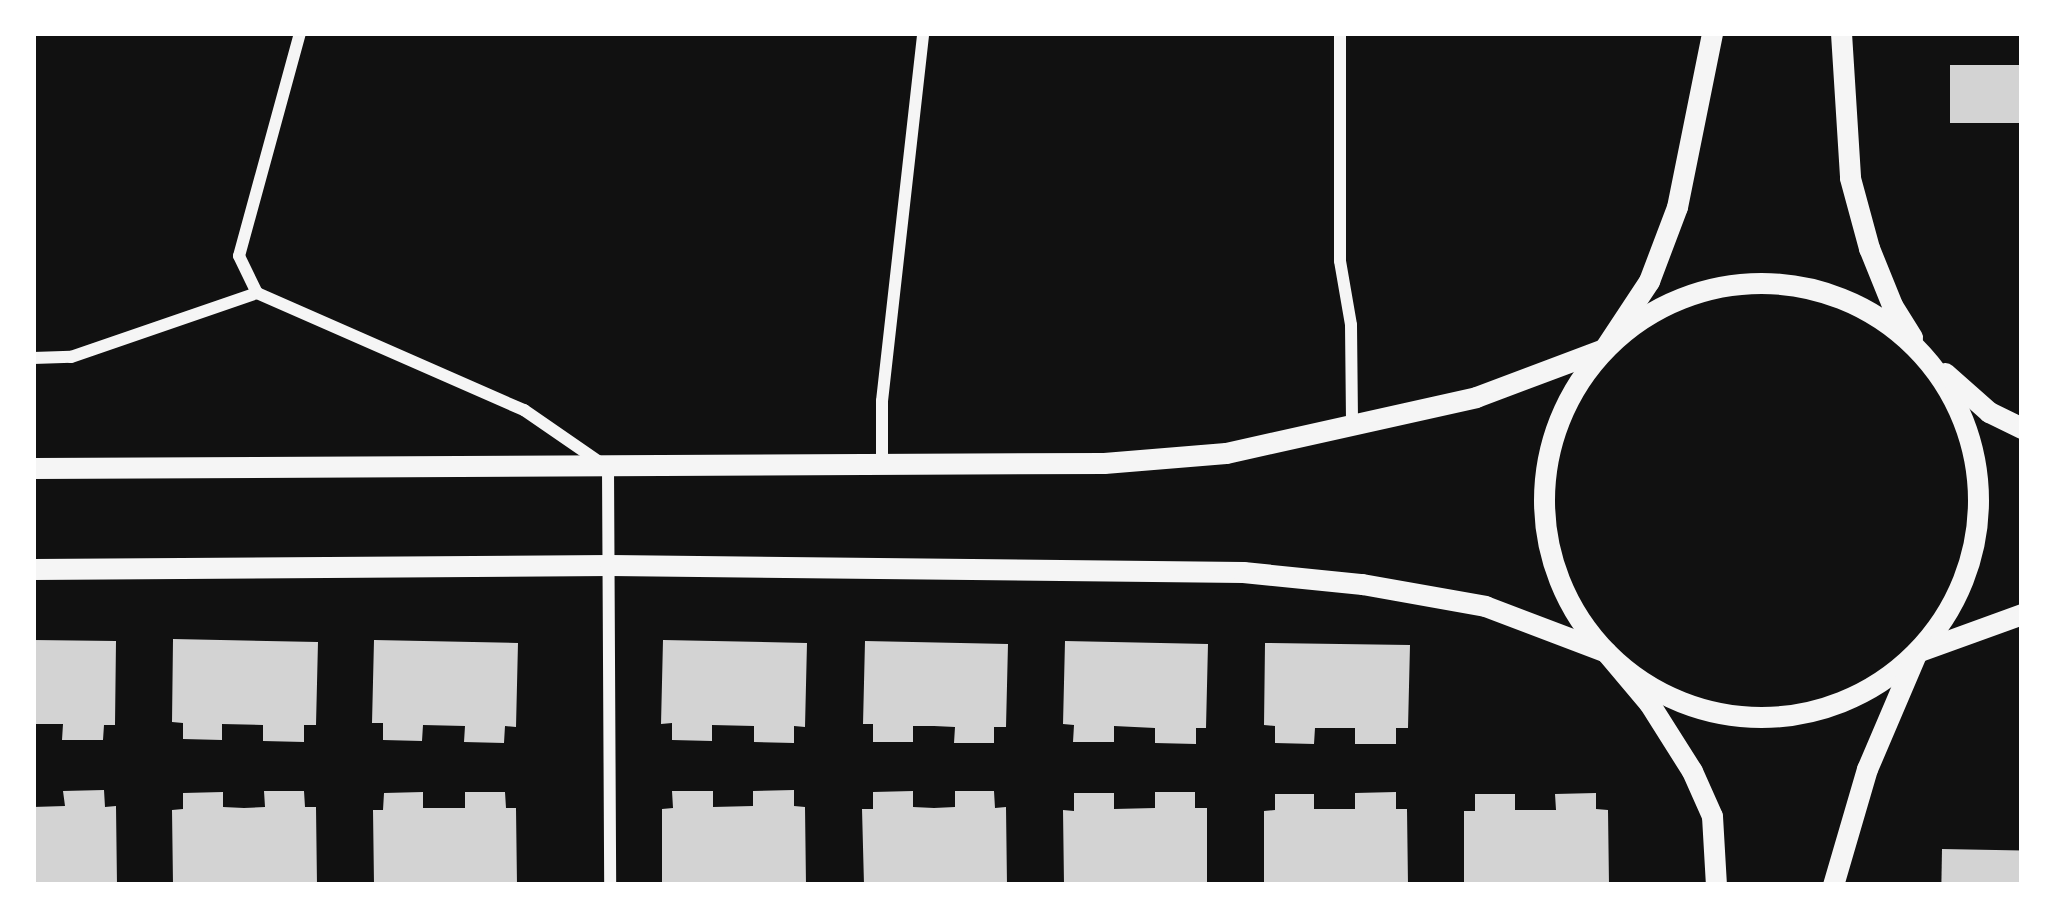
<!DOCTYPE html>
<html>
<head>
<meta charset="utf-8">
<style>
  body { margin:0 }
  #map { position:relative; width:2055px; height:918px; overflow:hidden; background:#111; font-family:Poppins,sans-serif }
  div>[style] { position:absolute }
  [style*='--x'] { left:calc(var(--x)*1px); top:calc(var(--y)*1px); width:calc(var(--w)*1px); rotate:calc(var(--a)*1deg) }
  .building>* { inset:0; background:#d3d3d3; transform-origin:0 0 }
  .minor>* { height:12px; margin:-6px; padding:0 6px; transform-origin:6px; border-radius:6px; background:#f5f5f5 }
  .tertiary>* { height:21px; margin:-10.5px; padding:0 10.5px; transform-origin:10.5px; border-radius:10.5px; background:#f5f5f5 }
  .tertiary>.ring { margin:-10.5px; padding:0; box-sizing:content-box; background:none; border:21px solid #f5f5f5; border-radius:50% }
  span { translate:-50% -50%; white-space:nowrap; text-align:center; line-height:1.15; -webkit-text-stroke:12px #fff; paint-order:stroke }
  .frame { position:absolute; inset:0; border:36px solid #fff; pointer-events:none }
</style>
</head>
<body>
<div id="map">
  <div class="building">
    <div style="left:2022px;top:65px;width:58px;height:72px;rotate:90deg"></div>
    <div style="clip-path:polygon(173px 639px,318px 642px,316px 725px,304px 725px,304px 742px,263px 741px,263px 725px,222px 724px,222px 740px,183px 739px,183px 723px,172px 722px)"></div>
    <div style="clip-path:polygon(33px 640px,116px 641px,115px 725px,104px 725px,103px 740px,62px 740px,63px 724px,33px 724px)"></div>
    <div style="clip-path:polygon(374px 640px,518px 643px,516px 727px,505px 726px,504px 743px,464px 742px,465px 726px,423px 725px,422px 741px,383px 740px,383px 723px,372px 723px)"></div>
    <div style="clip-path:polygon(663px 640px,807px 643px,805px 727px,794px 726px,794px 743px,754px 742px,754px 726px,712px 725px,712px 741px,672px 740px,672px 723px,661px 724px)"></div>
    <div style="clip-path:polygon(865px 641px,1008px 644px,1006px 727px,994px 727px,994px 743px,954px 743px,955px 727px,934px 726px,913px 726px,913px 742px,873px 742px,873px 724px,863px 724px)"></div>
    <div style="clip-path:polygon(1065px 641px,1208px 644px,1206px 728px,1196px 728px,1196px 744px,1155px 743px,1155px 728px,1114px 726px,1114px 742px,1073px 742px,1074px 725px,1063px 724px)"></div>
    <div style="clip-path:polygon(1265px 643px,1410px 645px,1408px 728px,1396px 728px,1396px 744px,1355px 744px,1355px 728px,1315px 728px,1314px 744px,1275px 743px,1275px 726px,1264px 725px)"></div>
    <div style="clip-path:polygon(104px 790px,105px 807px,116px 806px,117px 885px,33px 885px,33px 807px,65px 806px,63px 791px)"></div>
    <div style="clip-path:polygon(794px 790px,794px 806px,805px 807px,806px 885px,662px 885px,662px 809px,673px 808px,672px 791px,713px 791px,713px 807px,753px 806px,753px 791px)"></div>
    <div style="clip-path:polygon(264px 791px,304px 791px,305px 807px,316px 807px,317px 885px,173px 885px,172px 810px,183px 809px,183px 793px,223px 792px,223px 807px,244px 808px,265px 807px)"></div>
    <div style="clip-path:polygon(913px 791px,913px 807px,934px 808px,955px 807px,955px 791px,994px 791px,995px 808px,1006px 807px,1007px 885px,864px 885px,862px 809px,873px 809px,873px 792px)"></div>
    <div style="clip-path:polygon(423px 792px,423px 808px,465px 808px,465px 792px,505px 792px,506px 808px,516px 808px,517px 885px,374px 885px,373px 810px,383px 810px,384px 793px)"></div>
    <div style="clip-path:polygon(1155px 792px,1195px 792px,1195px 808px,1207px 808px,1207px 885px,1064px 885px,1063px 810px,1074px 811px,1074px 793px,1114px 793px,1114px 809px,1155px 808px)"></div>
    <div style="clip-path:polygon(1396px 792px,1396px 809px,1407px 809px,1408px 885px,1264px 885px,1264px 811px,1275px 810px,1275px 794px,1314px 794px,1314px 809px,1355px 809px,1355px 793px)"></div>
    <div style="clip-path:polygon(1596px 793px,1596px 809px,1608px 810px,1609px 885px,1464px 885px,1464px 811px,1475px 811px,1475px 794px,1515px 794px,1515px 810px,1556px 810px,1555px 794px)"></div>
    <div style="left:1942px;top:849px;width:80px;height:36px;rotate:1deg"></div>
  </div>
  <div class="minor">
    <div style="--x:300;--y:33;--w:231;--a:105.3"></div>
    <div style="--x:239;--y:256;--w:41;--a:64.1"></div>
    <div style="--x:257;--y:293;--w:292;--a:23.7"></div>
    <div style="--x:524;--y:410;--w:102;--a:34.6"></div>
    <div style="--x:608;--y:468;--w:417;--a:89.7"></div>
    <div style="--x:1340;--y:33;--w:228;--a:90"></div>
    <div style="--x:1340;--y:261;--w:65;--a:80.2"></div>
    <div style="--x:1351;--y:325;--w:102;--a:89.4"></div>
    <div style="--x:33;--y:358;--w:38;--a:-2"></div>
    <div style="--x:71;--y:357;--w:197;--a:-19"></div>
    <div style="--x:882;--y:461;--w:60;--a:-90"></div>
    <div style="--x:882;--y:401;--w:370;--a:-83.6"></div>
  </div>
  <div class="tertiary">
    <div style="--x:1841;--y:33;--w:145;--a:86.4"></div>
    <div style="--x:1850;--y:178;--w:73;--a:74.8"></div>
    <div style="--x:1869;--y:248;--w:61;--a:68"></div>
    <div style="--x:1892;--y:305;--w:38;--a:58"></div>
    <div class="ring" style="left:1544px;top:283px;width:413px;height:413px"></div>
    <div style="--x:1945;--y:373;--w:59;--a:41.6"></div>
    <div style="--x:1989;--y:412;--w:37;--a:26"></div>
    <div style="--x:33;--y:468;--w:1071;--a:-0.27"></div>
    <div style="--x:1104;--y:463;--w:122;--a:-4.7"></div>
    <div style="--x:1226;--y:453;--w:256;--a:-12.6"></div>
    <div style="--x:1476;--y:397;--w:137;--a:-20.6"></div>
    <div style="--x:1604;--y:349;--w:82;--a:-56.5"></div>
    <div style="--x:1649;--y:281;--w:79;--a:-69.3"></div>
    <div style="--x:1677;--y:207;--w:177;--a:-78.6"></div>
    <div style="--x:33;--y:569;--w:577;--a:-0.4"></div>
    <div style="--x:610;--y:565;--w:633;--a:0.63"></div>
    <div style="--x:1243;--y:572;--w:120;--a:5.8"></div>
    <div style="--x:1362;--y:584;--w:125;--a:10.1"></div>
    <div style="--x:1485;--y:606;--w:129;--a:20.8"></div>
    <div style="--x:1606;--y:652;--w:67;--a:49.9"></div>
    <div style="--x:1649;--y:703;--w:80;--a:57.7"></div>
    <div style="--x:1692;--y:771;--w:49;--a:66"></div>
    <div style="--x:1712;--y:816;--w:69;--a:86.7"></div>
    <div style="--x:1833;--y:885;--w:121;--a:-73.7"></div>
    <div style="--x:1867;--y:769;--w:127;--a:-66.9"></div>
    <div style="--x:1917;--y:652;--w:112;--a:-19.9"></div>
  </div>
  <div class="frame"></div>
</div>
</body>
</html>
